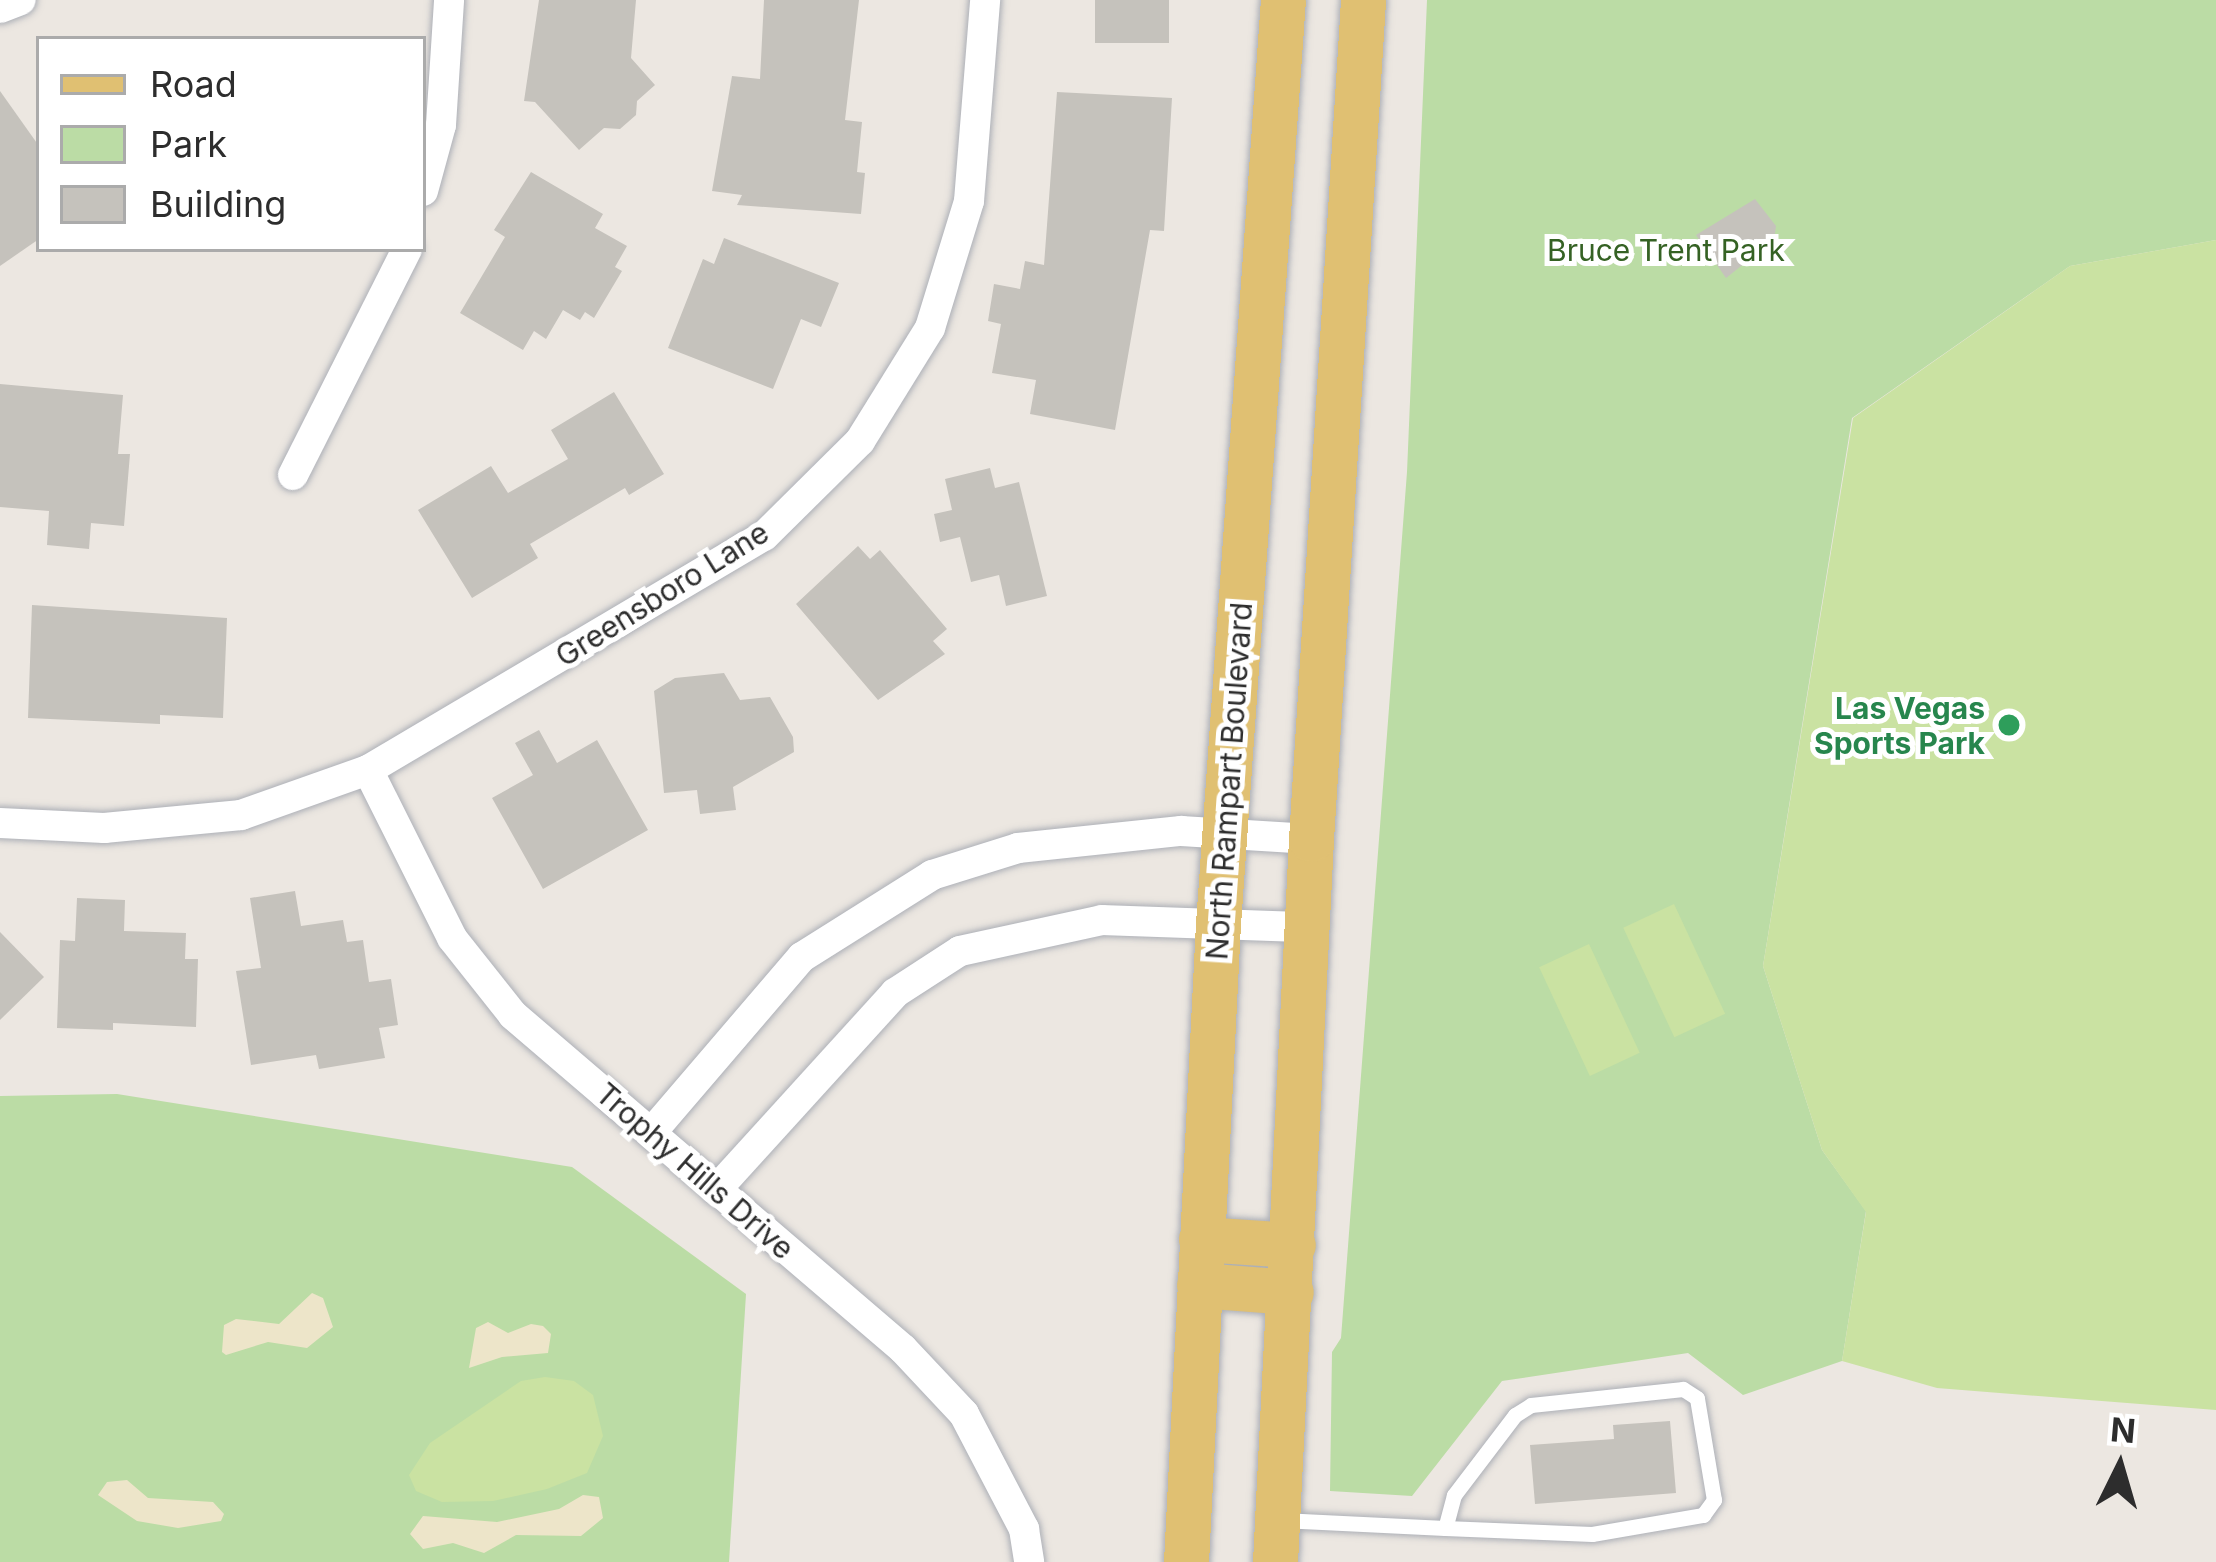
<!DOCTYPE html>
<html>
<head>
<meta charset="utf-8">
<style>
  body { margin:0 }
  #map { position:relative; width:2216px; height:1562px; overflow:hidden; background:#ece7e1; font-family:Inter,sans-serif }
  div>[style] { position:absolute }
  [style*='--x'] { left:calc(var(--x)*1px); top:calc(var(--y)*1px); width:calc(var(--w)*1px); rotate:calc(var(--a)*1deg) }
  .green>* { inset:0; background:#bbdca5 }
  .sand>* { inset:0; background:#ede5c9 }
  .pitch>* { inset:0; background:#cae2a2; transform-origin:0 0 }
  .building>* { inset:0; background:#c5c2bc; transform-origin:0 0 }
  .roads { filter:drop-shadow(0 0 3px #adb0b7) drop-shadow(0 0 3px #adb0b7) }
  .lane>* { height:15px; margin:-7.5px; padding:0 7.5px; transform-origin:7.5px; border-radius:7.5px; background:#fff }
  .street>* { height:30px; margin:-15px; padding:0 15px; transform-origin:15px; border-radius:15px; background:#fff }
  .primary>* { height:45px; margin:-22.5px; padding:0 22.5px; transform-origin:22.5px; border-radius:22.5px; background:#e0c072 }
  .dots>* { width:33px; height:33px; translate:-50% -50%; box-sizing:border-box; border:6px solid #fff; border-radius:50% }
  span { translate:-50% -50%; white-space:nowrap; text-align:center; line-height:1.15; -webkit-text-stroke:10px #fff; paint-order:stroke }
  .park-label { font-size:30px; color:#356224 }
  .street-label { font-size:30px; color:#2d2d2d }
  .leisure-label { font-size:30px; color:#27864d; font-weight:700 }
  .right { translate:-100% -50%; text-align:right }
  .legend { position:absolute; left:36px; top:36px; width:390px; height:216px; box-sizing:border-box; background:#fff; border:3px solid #ababab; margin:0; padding:15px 21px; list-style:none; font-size:36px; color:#2d2d2d }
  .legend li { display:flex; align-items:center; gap:24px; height:60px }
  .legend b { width:60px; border:3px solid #ababab }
  .north { position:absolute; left:2060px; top:1406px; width:120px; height:120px; -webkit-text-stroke:9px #fff; paint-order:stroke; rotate:5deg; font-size:33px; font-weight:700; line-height:48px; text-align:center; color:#2d2d2d }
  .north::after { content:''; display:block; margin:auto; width:42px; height:54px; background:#2d2d2d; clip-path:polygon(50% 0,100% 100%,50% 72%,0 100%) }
</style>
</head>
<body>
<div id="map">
  <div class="green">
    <div style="clip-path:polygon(1427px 0,2216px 0,2216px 240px,2070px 266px,1852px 418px,1763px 966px,1822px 1150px,1866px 1211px,1842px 1361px,1743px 1395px,1688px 1353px,1502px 1381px,1412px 1496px,1330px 1491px,1332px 1352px,1341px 1338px,1407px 472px)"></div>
    <div style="clip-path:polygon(117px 1094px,572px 1167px,746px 1294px,729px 1562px,0 1562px,0 1096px)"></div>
  </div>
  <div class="sand">
    <div style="clip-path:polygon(312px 1293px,323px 1298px,333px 1327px,307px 1348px,268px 1342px,226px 1355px,222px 1352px,224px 1325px,236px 1319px,279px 1324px)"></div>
    <div style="clip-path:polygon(488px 1322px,508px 1333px,531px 1324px,543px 1326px,551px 1334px,548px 1353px,502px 1357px,469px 1368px,476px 1328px)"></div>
    <div style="clip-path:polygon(127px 1480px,148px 1498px,213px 1502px,224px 1514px,221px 1521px,178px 1528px,137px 1521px,98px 1495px,107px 1482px)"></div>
    <div style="clip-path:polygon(583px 1495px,599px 1497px,603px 1518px,581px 1536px,516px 1535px,484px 1553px,453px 1543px,423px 1549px,410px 1534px,423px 1516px,497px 1522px,559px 1509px)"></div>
  </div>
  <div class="pitch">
    <div style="clip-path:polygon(2216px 240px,2216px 1410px,1937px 1388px,1842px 1361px,1866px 1212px,1822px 1150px,1763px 966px,1853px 418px,2070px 266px)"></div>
    <div style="left:1674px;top:904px;width:121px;height:56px;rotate:65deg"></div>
    <div style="left:1589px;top:944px;width:120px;height:55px;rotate:65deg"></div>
    <div style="clip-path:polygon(545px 1377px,574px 1381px,593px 1395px,603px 1436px,587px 1473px,547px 1489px,493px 1501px,442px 1502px,416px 1491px,409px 1475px,430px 1443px,521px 1381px)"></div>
  </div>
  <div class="building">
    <div style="clip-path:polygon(539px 0,636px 0,631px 58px,655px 85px,637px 101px,636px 115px,620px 129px,604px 128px,579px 150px,535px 102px,524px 101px)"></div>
    <div style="clip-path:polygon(764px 0,859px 0,845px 120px,862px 122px,857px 172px,865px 173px,861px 214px,737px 205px,742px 195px,712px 191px,732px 76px,760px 79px)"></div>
    <div style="left:1095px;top:0;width:74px;height:43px"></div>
    <div style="clip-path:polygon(0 91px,39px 146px,39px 239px,0 266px)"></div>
    <div style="clip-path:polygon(1057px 92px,1172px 98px,1164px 231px,1150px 230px,1115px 430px,1030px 414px,1036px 380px,992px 373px,1001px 324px,988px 321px,994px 284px,1020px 289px,1025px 261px,1044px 265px)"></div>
    <div style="clip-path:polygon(531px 172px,603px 214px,595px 228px,627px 246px,615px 267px,622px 271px,594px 318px,585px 312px,580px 320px,563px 310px,546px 339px,534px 331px,523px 350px,460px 313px,505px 237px,494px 230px)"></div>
    <div style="clip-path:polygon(1755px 199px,1776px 226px,1774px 240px,1726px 278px,1696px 235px)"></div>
    <div style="clip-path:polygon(724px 238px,839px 283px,821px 327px,801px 319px,773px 389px,668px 348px,703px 259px,714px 264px)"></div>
    <div style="clip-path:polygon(0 384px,123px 395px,118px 454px,130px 454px,124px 526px,91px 523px,89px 549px,47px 545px,49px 511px,0 507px)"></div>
    <div style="clip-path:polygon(614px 392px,664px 474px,629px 495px,625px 488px,530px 544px,538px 558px,472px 598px,418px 510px,491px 466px,508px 493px,568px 459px,551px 430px)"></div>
    <div style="clip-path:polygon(990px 468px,995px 488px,1019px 482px,1047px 596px,1006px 606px,999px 575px,971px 582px,960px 537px,940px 542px,934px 514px,952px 510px,945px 479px)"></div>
    <div style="clip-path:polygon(858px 546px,870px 559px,880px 550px,947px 629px,933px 641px,945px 654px,878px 700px,796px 604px)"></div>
    <div style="clip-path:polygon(32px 605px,227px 618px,223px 718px,160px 715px,160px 724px,28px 718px)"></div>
    <div style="clip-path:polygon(724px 673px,740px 700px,770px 697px,793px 737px,794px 752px,733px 787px,736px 810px,700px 814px,697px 790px,664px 793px,654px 691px,675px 678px)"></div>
    <div style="clip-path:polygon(539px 730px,557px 763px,597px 740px,648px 830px,543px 889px,492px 798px,533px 775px,515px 743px)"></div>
    <div style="clip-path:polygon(295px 891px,301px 926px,343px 920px,347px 942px,363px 940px,369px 982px,391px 979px,398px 1025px,379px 1028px,385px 1058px,319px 1069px,316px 1055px,251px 1065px,236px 971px,261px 968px,250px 898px)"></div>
    <div style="clip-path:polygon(77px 898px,125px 900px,124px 931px,186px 933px,185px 959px,198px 959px,196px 1027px,113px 1023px,113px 1030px,57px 1028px,60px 940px,75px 941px)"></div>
    <div style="clip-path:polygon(0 932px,44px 977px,0 1020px)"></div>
    <div style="clip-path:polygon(1670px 1421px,1676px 1493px,1535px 1504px,1530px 1445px,1614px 1439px,1613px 1425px)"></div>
  </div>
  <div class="roads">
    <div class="lane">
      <div style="--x:1281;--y:1520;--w:164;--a:2.8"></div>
      <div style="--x:1445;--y:1528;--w:147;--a:2.3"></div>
      <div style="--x:1592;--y:1534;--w:113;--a:-9.7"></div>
      <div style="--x:1703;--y:1515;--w:19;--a:-54"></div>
      <div style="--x:1714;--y:1500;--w:103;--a:-99.5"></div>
      <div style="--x:1697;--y:1398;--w:17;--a:-147"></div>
      <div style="--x:1683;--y:1389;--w:153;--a:174"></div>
      <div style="--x:1531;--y:1405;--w:19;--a:148"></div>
      <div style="--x:1515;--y:1415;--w:101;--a:127.3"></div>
      <div style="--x:1454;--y:1495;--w:34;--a:105"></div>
    </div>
    <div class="street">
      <div style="--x:0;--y:8;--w:22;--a:-21"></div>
      <div style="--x:423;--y:191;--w:68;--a:-74.7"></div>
      <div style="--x:441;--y:125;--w:125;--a:-86.3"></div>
      <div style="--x:293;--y:475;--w:253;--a:-63.2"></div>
      <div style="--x:368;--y:770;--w:188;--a:63.4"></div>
      <div style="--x:452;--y:938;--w:98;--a:51.6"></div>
      <div style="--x:513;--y:1015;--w:513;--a:40.58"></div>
      <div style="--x:903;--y:1349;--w:89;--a:46.8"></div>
      <div style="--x:964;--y:1414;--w:130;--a:62.4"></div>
      <div style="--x:1024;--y:1529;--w:33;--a:81"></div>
      <div style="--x:0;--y:823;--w:104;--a:2.8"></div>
      <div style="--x:104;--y:828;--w:138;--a:-5.4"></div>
      <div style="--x:241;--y:815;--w:135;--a:-19.5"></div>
      <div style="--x:368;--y:770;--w:460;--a:-30.6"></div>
      <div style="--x:764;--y:536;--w:135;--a:-44.7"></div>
      <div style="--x:860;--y:441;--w:133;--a:-58.2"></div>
      <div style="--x:930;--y:328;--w:133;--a:-72.9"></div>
      <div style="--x:969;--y:201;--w:202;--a:-85.4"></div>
      <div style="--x:651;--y:1133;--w:232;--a:-49.4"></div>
      <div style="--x:802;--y:957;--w:154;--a:-32.2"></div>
      <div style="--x:932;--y:875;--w:90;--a:-17.4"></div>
      <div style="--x:1018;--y:848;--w:164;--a:-6"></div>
      <div style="--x:1181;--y:831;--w:130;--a:3.5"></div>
      <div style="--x:716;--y:1190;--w:266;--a:-47.7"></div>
      <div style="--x:895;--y:993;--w:77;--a:-32.9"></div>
      <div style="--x:960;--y:951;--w:145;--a:-12.3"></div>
      <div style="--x:1102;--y:920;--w:205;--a:2"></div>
    </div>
    <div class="primary">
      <div style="--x:1201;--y:1239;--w:92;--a:3.7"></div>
      <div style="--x:1199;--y:1285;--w:92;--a:4.4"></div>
      <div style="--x:1186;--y:1562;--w:639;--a:-87.13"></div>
      <div style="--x:1218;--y:924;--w:926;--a:-85.98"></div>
      <div style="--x:1275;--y:1562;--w:724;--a:-87.15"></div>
      <div style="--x:1311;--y:839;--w:841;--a:-86.45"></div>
    </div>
  </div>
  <div class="dots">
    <div style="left:2009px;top:725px;background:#2e9e5b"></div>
  </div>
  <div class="park-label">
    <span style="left:1666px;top:250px">Bruce Trent Park</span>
  </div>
  <div class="street-label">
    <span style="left:662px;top:594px;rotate:-32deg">Greensboro Lane</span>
    <span style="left:1229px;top:781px;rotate:-86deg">North Rampart Boulevard</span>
    <span style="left:695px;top:1171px;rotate:41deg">Trophy Hills Drive</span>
  </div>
  <div class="leisure-label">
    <span class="right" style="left:1985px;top:725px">Las Vegas<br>Sports Park</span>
  </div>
  <ul class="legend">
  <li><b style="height:15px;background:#e0c072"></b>Road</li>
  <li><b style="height:33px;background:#bbdca5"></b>Park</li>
  <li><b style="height:33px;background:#c5c2bc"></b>Building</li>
  </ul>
  <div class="north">N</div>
</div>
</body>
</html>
